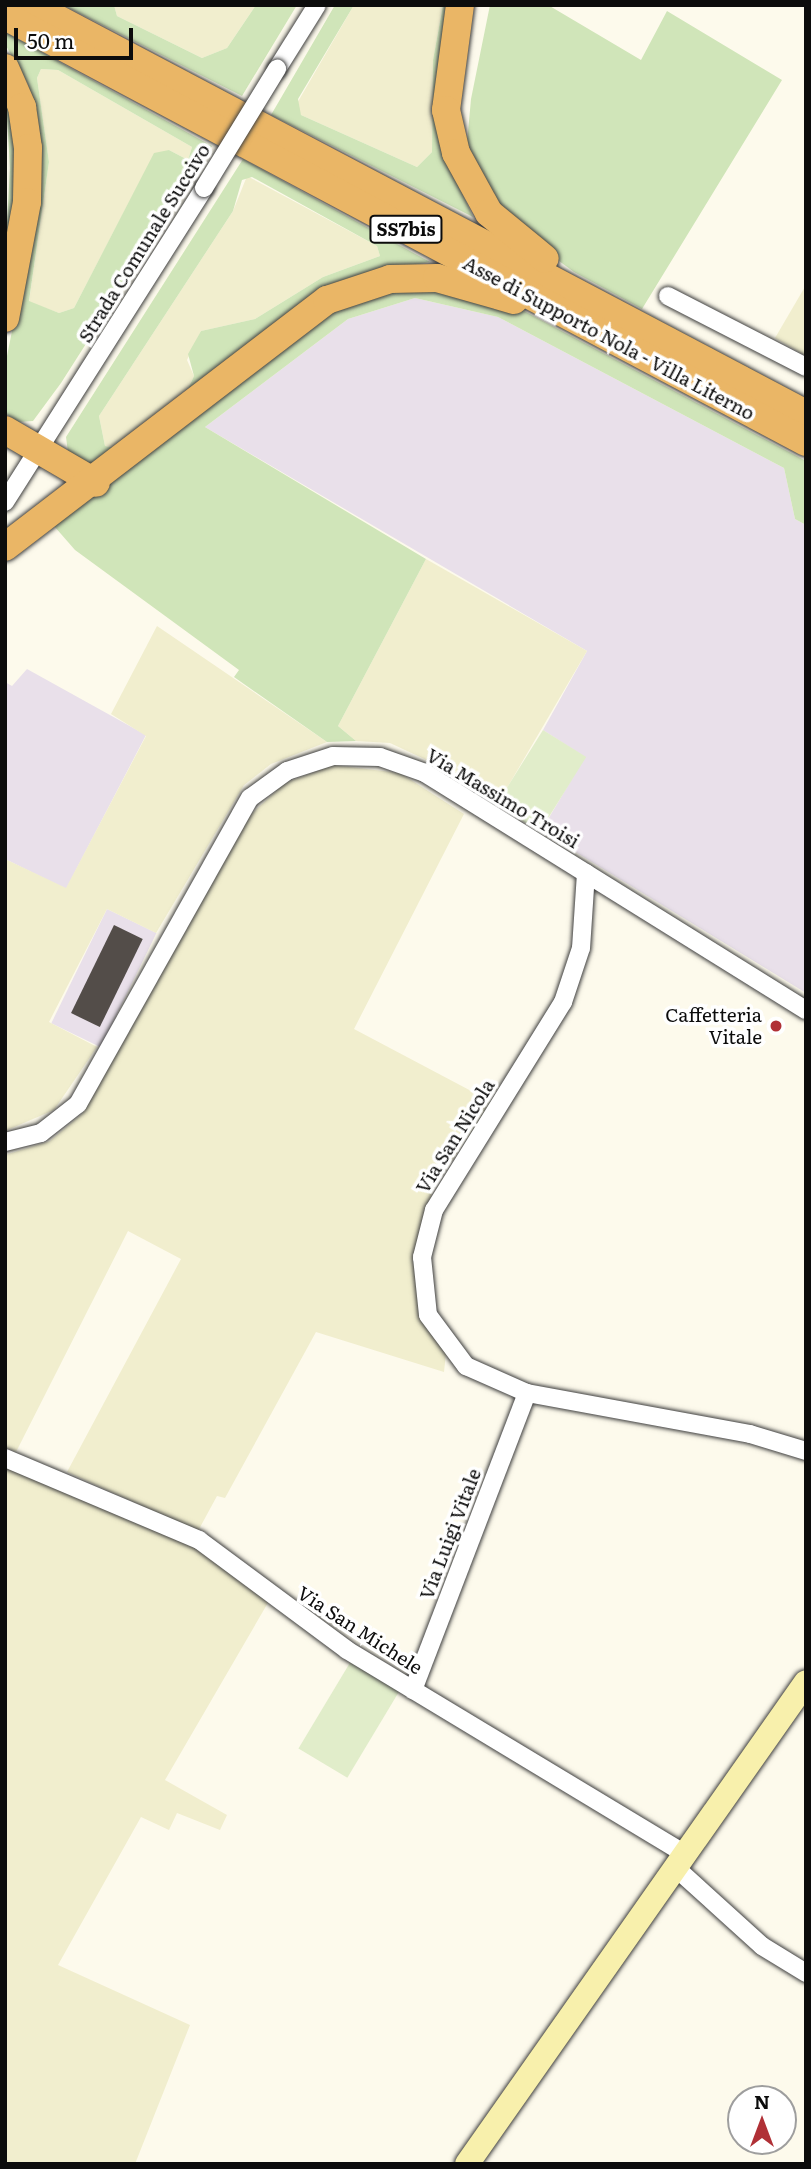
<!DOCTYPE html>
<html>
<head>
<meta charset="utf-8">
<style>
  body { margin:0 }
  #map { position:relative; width:811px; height:2169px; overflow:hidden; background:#fdfaec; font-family:Literata,serif }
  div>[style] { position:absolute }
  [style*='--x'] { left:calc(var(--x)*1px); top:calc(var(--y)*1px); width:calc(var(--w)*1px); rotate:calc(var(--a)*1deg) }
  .industrial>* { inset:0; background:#e9e0ea; transform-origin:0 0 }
  .farmland>* { inset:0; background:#f1eece }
  .green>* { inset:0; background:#d0e5b9 }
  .pitch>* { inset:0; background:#e1edca; transform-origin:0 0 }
  .building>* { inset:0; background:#534d49; transform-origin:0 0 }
  .roads { filter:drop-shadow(0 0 2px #3f3f3f) drop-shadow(0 0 2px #3f3f3f) }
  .minor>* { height:18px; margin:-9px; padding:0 9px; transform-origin:9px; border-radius:9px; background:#fff }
  .secondary>* { height:24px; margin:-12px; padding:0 12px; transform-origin:12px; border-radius:12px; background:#f8f0ac }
  .trunk>* { height:28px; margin:-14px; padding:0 14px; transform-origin:14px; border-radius:14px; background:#eab666 }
  .bridges { filter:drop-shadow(0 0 2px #3f3f3f) drop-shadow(0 0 2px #3f3f3f) }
  .minor-bridge>* { height:18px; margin:-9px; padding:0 9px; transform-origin:9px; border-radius:9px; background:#fff }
  .dots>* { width:19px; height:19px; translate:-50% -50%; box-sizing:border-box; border:4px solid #fff; border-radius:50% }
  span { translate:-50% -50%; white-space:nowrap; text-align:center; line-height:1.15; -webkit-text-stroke:7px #fff; paint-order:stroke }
  .shield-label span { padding:2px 5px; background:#fff; border:2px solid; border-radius:5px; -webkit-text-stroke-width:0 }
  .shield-label { font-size:18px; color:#0c0c0c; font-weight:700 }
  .street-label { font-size:19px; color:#0c0c0c }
  .poi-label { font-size:19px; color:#0c0c0c }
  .right { translate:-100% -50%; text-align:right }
  .frame { position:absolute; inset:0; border:7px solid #0c0c0c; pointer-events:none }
  .north { position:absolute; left:727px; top:2085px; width:70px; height:70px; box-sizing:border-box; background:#fff; border:2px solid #9e9e9e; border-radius:50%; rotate:0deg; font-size:19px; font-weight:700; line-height:28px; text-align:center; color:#0c0c0c }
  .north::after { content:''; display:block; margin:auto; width:24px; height:32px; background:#b03036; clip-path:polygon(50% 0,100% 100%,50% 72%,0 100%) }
  .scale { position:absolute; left:14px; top:28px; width:119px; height:32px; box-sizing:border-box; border:4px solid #0c0c0c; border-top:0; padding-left:9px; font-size:21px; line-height:24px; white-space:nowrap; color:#0c0c0c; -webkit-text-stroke:5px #fff; paint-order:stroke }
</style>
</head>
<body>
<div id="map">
  <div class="industrial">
    <div style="clip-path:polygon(415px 298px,498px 317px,784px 468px,795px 519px,806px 525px,806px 993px,541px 831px,585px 757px,543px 730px,587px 651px,205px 427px,348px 319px)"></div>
    <div style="clip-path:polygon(27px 669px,146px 735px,66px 889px,5px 859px,5px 682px,12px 686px)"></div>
    <div style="left:107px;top:909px;width:55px;height:127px;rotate:26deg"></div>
  </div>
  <div class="farmland">
    <div style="clip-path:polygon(114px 5px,256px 5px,227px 48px,202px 58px,117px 16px)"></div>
    <div style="clip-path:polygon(354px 5px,443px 5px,433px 60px,432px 152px,417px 167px,301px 115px,296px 105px)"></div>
    <div style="clip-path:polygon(41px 69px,58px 70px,192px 147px,188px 160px,169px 150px,139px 183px,74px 308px,59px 313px,29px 302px,49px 162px,37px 78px)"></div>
    <div style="clip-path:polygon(247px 176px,377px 246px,380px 256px,323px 277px,255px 319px,201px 331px,187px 360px,194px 376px,187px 391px,115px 448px,105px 446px,99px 416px,233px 211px)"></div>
    <div style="clip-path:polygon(806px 285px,806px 356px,775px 338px)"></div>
    <div style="clip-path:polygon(426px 559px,587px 651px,497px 805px,446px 769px,390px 743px,356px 741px,338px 726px)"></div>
    <div style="clip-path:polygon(157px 626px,327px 742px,271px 764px,244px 785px,156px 933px,107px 909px,49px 1022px,97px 1047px,54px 1110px,5px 1131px,5px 859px,66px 888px,146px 736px,111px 714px)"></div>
    <div style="clip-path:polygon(333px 765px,400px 773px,464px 814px,354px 1029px,492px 1102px,434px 1187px,413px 1261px,421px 1313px,446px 1353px,444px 1372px,316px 1332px,225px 1498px,217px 1496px,198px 1531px,67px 1472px,181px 1259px,128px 1231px,16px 1452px,5px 1447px,5px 1155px,50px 1141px,82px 1114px,248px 817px,285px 783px)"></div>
    <div style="clip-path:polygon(5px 1467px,193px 1541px,269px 1601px,165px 1780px,227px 1815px,220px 1830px,177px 1813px,169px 1830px,141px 1817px,58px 1965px,190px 2025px,135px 2164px,5px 2164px)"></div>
  </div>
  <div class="green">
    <div style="clip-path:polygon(63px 5px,114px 5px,117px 16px,202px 58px,227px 48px,256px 5px,297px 5px,242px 96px)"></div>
    <div style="clip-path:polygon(335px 5px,354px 5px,298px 99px,301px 115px,417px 167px,432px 152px,433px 60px,443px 5px,450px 5px,444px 153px,473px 217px,271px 115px)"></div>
    <div style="clip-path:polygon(490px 5px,548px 5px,641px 60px,667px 11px,782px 80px,642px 309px,574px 272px,513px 227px,474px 175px,467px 143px,471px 99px)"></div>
    <div style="clip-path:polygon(evenodd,5px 32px,212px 146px,61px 383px,33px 421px,18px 422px,5px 413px,5px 366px,36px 211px,36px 122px,28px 84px,5px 44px,5px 32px,41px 69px,58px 70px,192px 147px,188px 160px,169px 150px,154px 153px,74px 308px,59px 313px,29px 301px,49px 162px,37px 78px,41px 69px)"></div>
    <div style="clip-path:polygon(5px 84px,18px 172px,5px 260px,10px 168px)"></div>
    <div style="clip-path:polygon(evenodd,243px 159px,430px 262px,362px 274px,94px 468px,68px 452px,66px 437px,243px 159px,252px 177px,377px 246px,380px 256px,323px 277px,255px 319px,201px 331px,188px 354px,194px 376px,187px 391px,115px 448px,105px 446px,99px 416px,233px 211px,242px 180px,252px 177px)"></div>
    <div style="clip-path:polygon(446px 285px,524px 311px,806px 461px,806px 525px,795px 519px,784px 468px,498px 317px,415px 298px,348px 319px,205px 427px,426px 559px,338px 726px,356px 741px,327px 742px,234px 677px,239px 670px,75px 550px,54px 526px,322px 316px,391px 286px)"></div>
  </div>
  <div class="pitch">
    <div style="left:543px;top:730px;width:51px;height:88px;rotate:32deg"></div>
    <div style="left:351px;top:1661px;width:57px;height:102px;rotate:31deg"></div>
  </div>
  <div class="building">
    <div style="left:114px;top:925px;width:32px;height:98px;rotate:26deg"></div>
  </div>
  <div class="roads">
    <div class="minor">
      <div style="--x:277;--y:69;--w:75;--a:-58"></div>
      <div style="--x:668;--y:296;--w:155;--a:27.2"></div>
      <div style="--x:5;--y:502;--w:372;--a:-57.6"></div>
      <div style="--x:586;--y:873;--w:75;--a:93.8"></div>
      <div style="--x:581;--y:948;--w:57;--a:108.4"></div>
      <div style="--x:563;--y:1002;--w:245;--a:121.8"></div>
      <div style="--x:434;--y:1210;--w:49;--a:104.3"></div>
      <div style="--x:422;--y:1257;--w:58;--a:84.1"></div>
      <div style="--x:428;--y:1315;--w:64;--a:53.3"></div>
      <div style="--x:466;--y:1366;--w:67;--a:23.9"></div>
      <div style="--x:527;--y:1393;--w:227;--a:10.4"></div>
      <div style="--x:750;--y:1434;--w:59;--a:16.9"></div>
      <div style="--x:5;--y:1142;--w:37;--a:-14"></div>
      <div style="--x:41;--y:1133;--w:47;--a:-38.1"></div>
      <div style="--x:78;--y:1104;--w:351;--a:-60.7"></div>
      <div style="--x:250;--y:798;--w:46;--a:-36.1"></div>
      <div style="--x:287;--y:771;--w:48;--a:-18.1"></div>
      <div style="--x:333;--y:756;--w:47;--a:1.2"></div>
      <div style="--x:380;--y:757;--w:48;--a:19.6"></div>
      <div style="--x:425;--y:773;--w:449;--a:31.9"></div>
      <div style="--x:5;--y:1458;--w:211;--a:22.9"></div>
      <div style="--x:199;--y:1540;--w:184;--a:36.6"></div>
      <div style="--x:347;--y:1650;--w:395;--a:31.1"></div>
      <div style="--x:413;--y:1690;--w:318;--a:-69"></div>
      <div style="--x:676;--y:1868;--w:116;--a:42.2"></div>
      <div style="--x:762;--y:1946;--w:52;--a:31.5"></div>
    </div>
    <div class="secondary">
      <div style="--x:467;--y:2164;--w:589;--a:-54.88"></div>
    </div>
    <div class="trunk">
      <div style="--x:31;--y:5;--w:876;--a:27.82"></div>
      <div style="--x:460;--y:5;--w:106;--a:97.6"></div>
      <div style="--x:446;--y:110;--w:44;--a:76.9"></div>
      <div style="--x:456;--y:153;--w:68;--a:61.2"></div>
      <div style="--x:489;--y:213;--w:72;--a:39.4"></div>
      <div style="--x:5;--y:16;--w:907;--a:28.01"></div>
      <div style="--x:5;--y:68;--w:43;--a:66.4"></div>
      <div style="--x:22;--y:107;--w:41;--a:81.7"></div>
      <div style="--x:28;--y:148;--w:54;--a:91.1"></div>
      <div style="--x:27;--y:202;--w:118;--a:100.7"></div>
      <div style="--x:5;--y:430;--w:105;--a:30.2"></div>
      <div style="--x:5;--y:547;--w:406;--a:-37.5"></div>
      <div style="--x:327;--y:300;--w:66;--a:-18.4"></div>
      <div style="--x:390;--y:279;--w:47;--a:-1.2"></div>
      <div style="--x:437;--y:278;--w:80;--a:15.9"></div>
    </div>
  </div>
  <div class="bridges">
    <div class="minor-bridge">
      <div style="--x:204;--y:188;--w:140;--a:-58.5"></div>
    </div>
  </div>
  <div class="dots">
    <div style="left:776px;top:1026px;background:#b03036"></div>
  </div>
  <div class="shield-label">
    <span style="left:406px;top:229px">SS7bis</span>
  </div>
  <div class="street-label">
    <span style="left:144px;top:243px;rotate:-58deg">Strada Comunale Succivo</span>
    <span style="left:609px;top:338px;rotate:28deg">Asse di Supporto Nola - Villa Literno</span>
    <span style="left:503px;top:798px;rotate:31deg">Via Massimo Troisi</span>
    <span style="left:455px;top:1136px;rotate:-58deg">Via San Nicola</span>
    <span style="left:450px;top:1534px;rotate:-69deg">Via Luigi Vitale</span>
    <span style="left:360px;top:1630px;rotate:33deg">Via San Michele</span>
  </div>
  <div class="poi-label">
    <span class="right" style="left:762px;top:1026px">Caffetteria<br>Vitale</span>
  </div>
  <div class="frame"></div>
  <div class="north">N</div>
  <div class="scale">50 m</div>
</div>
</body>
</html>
